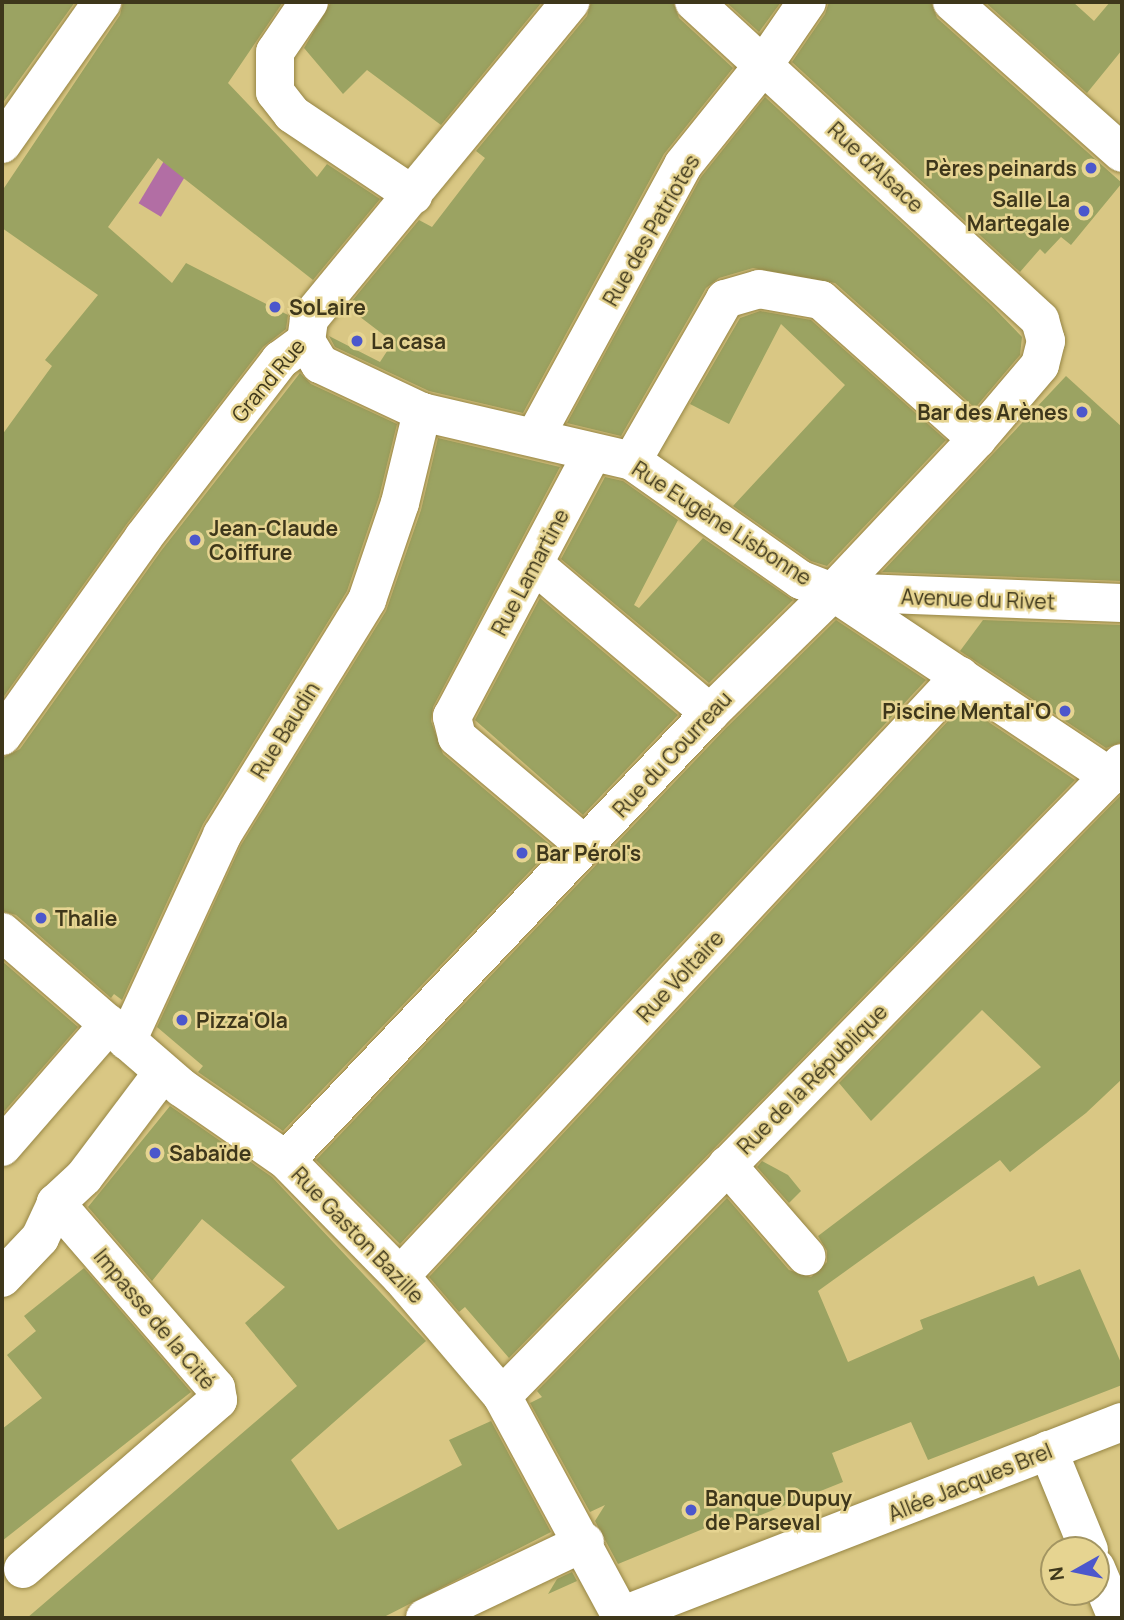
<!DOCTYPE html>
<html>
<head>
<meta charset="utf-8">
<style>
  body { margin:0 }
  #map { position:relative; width:1124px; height:1620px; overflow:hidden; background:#d9c784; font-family:Manrope,sans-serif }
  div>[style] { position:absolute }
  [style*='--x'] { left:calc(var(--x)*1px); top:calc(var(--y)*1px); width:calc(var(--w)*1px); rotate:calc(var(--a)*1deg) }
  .water>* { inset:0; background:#b26ea4; transform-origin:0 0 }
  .building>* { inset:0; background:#9ba362 }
  .roads { filter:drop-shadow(0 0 2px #968544) drop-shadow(0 0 2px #968544) }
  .minor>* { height:38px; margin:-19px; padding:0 19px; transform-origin:19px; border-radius:19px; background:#fff }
  .dots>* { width:19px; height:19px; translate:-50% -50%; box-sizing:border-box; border:4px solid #e6d491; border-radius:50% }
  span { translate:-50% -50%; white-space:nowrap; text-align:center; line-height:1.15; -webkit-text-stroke:5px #e6d491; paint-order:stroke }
  .street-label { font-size:21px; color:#3e371b }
  .poi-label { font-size:21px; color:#3e371b; font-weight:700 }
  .right { translate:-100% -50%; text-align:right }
  .left { translate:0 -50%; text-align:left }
  .frame { position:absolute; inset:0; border:4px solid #3e371b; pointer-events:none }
  .north { position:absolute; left:1040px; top:1536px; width:70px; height:70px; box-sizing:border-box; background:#e6d491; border:2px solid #a39562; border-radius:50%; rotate:261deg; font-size:19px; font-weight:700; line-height:28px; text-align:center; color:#3e371b }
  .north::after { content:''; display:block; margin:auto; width:24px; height:32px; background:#4c57cc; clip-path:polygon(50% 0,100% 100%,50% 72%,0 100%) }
</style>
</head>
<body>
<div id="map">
  <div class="water">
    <div style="left:170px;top:151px;width:26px;height:61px;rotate:31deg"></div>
  </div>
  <div class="building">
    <div style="clip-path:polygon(2px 2px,75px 2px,2px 104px)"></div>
    <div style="clip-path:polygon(123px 2px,283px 2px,228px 83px,317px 177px,327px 164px,380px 199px,313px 280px,158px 158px,108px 227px,172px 283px,186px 263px,288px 315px,286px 329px,263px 347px,126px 525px,2px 699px,2px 435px,52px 366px,45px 360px,98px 295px,2px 228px,2px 191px,120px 15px)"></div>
    <div style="clip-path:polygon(331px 2px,542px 2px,441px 125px,367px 70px,343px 94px,304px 48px)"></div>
    <div style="clip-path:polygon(591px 2px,673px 2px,679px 18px,733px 68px,664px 154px,523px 413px,429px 391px,335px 347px,329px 336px,380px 362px,393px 342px,347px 307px,419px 220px,432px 227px,485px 158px,476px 151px,587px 16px)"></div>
    <div style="clip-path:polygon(726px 2px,781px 2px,759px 32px)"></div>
    <div style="clip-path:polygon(829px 2px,931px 2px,937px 18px,1122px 183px,1071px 245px,1061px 237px,1045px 254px,1040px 249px,1020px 272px,792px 62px,825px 14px)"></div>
    <div style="clip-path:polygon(985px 2px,1073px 2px,1094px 21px,1110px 2px,1122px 2px,1122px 50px,1087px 93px)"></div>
    <div style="clip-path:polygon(765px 97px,991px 305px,1022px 337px,1020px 355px,975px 408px,835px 283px,753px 268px,719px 278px,706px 288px,621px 436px,567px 423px,701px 177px)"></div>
    <div style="clip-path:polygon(760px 311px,811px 320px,946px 440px,827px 566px,811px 561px,733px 506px,845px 385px,781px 324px,729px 424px,690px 404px,740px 318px)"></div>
    <div style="clip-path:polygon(300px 373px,311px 384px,397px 424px,379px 497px,347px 591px,203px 824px,122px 1000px,114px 994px,111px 998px,16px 915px,2px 911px,2px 758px,20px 749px,161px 551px)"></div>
    <div style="clip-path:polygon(1066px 376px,1122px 427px,1122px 581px,882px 572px)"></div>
    <div style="clip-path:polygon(438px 438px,560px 467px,433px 707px,431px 721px,443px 754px,553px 847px,283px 1131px,198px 1072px,203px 1066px,157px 1027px,241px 845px,386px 611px,421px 510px)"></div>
    <div style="clip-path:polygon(605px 477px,623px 481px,678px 520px,634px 605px,639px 608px,703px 538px,793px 600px,709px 683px,561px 559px)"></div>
    <div style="clip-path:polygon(540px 598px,678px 715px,583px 815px,475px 720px)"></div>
    <div style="clip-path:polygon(836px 620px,926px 680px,400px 1244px,316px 1160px,726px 728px)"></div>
    <div style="clip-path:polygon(983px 620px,1122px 625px,1122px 742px,1106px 748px,960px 651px)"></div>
    <div style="clip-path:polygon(963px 705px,1075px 780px,509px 1358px,465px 1307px,459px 1312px,429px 1277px)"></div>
    <div style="clip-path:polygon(1122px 794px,1122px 1079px,1086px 1113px,1010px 1172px,1000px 1160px,818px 1291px,848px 1362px,923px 1329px,920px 1320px,1034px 1276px,1038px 1286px,1080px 1269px,1122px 1365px,1122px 1385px,928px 1460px,911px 1422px,832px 1453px,843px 1482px,736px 1525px,732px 1517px,618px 1564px,595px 1521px,605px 1505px,590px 1512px,530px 1403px,542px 1397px,537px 1391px,727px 1198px,789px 1270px,811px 1277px,827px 1262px,827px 1251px,818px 1236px,1041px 1067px,982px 1010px,871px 1121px,839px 1083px)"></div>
    <div style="clip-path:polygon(2px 961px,78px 1027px,2px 1114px)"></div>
    <div style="clip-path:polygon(170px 1106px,272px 1177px,426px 1341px,291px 1460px,338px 1530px,462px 1465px,449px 1440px,491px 1421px,551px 1532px,382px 1618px,27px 1618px,297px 1386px,245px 1323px,285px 1287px,202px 1219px,152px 1281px,88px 1207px)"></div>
    <div style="clip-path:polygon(762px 1161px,788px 1175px,801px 1191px,789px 1203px,757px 1167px)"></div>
    <div style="clip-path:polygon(84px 1268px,191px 1392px,2px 1541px,2px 1429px,42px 1398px,7px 1355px,36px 1331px,24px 1316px)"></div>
    <div style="clip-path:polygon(572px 1572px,577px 1581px,548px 1594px,557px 1579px)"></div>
  </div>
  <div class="roads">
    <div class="minor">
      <div style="--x:309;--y:2;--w:60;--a:124.2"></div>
      <div style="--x:275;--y:52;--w:40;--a:90"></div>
      <div style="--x:275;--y:92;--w:28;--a:52"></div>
      <div style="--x:292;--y:114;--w:146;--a:33.8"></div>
      <div style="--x:952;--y:2;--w:227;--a:41.6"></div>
      <div style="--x:2;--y:144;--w:174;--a:-54.8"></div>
      <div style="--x:306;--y:341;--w:27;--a:59"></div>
      <div style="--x:320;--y:364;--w:113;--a:25.2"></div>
      <div style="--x:422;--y:412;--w:216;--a:13.1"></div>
      <div style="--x:632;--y:461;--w:207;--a:35.2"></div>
      <div style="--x:801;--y:580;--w:34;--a:21"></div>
      <div style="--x:833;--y:592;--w:333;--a:33.7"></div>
      <div style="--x:536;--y:435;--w:307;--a:-61.4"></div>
      <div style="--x:683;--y:165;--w:131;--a:-51.2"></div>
      <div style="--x:765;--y:63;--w:74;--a:-55.5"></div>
      <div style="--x:632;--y:461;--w:187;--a:-60.1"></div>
      <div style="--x:725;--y:299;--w:35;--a:-16"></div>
      <div style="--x:759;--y:289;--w:63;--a:10.1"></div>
      <div style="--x:821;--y:300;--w:209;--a:41.7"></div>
      <div style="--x:536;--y:566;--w:228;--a:40.2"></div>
      <div style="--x:835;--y:592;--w:287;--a:2.2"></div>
      <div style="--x:2;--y:736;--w:243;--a:-54.5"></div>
      <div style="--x:143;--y:538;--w:225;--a:-52.4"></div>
      <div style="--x:280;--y:360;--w:32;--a:-36"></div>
      <div style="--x:306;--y:341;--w:22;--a:-82"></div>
      <div style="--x:309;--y:319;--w:411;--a:-50.5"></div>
      <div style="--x:586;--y:846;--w:169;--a:-139.8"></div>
      <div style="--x:457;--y:737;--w:21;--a:-104"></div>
      <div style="--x:452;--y:717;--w:298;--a:-62"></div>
      <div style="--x:2;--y:932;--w:238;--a:40.9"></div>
      <div style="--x:182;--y:1088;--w:126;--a:34.7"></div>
      <div style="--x:286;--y:1160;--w:163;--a:45.5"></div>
      <div style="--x:400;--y:1276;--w:157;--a:49.6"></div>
      <div style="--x:502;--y:1396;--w:252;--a:61.6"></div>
      <div style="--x:127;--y:1041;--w:227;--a:-65.2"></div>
      <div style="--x:222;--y:835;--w:276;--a:-58.3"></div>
      <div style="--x:367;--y:600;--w:102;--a:-71.2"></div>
      <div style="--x:400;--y:503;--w:94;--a:-76.4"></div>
      <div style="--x:2;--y:1147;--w:163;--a:-49"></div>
      <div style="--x:286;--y:1160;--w:616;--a:-46.51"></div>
      <div style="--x:710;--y:713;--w:173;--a:-44.5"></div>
      <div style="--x:833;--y:592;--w:210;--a:-46.7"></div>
      <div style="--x:977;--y:439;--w:97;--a:-49.6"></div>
      <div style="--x:1040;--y:365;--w:25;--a:-76"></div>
      <div style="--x:1046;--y:341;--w:22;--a:-106"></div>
      <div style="--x:1040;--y:320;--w:470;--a:-137.4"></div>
      <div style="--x:727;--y:1165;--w:121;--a:49"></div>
      <div style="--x:400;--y:1276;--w:821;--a:-46.97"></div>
      <div style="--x:2;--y:1278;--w:55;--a:-46.5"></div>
      <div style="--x:40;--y:1238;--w:38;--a:-65"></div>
      <div style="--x:56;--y:1203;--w:38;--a:-43"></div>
      <div style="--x:84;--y:1177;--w:131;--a:-53"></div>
      <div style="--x:502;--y:1396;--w:886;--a:-45.59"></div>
      <div style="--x:1048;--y:1450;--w:108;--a:67.7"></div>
      <div style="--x:1096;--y:1568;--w:54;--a:67.2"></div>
      <div style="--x:23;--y:1569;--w:258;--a:-40.9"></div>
      <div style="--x:218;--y:1400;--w:12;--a:-99"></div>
      <div style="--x:216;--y:1388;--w:245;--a:-130.9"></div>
      <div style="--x:621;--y:1616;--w:537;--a:-21.17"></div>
      <div style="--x:425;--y:1618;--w:177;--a:-25.4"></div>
    </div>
  </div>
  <div class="dots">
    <div style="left:1091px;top:168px;background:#4c57cc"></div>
    <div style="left:1084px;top:211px;background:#4c57cc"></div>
    <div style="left:275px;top:307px;background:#4c57cc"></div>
    <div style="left:357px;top:341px;background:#4c57cc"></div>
    <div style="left:1082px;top:412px;background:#4c57cc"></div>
    <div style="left:195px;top:540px;background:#4c57cc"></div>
    <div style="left:1065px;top:711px;background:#4c57cc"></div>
    <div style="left:522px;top:853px;background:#4c57cc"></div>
    <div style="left:41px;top:918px;background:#4c57cc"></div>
    <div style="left:182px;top:1020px;background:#4c57cc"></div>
    <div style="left:155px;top:1153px;background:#4c57cc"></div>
    <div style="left:691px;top:1510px;background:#4c57cc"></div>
  </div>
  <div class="street-label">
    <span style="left:876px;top:167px;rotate:43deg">Rue d'Alsace</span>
    <span style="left:651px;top:230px;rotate:-60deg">Rue des Patriotes</span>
    <span style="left:268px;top:380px;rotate:-50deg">Grand Rue</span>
    <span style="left:722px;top:523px;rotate:33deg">Rue Eugène Lisbonne</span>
    <span style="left:530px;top:572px;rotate:-62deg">Rue Lamartine</span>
    <span style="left:978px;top:599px;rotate:2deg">Avenue du Rivet</span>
    <span style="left:285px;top:730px;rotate:-58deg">Rue Baudin</span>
    <span style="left:672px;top:754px;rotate:-47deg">Rue du Courreau</span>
    <span style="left:680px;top:976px;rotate:-47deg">Rue Voltaire</span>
    <span style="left:812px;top:1079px;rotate:-45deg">Rue de la République</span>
    <span style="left:358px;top:1235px;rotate:46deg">Rue Gaston Bazille</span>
    <span style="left:155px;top:1319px;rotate:50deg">Impasse de la Cité</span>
    <span style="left:970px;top:1482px;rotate:-22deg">Allée Jacques Brel</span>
  </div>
  <div class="poi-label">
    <span class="right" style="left:1077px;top:168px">Pères peinards</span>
    <span class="right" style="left:1070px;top:211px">Salle La<br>Martegale</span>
    <span class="left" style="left:289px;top:307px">SoLaire</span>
    <span class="left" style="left:371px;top:341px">La casa</span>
    <span class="right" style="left:1068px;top:412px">Bar des Arènes</span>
    <span class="left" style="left:209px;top:540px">Jean-Claude<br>Coiffure</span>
    <span class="right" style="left:1051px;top:711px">Piscine Mental'O</span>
    <span class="left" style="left:536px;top:853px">Bar Pérol's</span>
    <span class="left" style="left:55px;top:918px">Thalie</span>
    <span class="left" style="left:196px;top:1020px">Pizza'Ola</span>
    <span class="left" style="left:169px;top:1153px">Sabaïde</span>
    <span class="left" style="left:705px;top:1510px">Banque Dupuy<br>de Parseval</span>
  </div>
  <div class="frame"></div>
  <div class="north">N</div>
</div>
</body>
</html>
